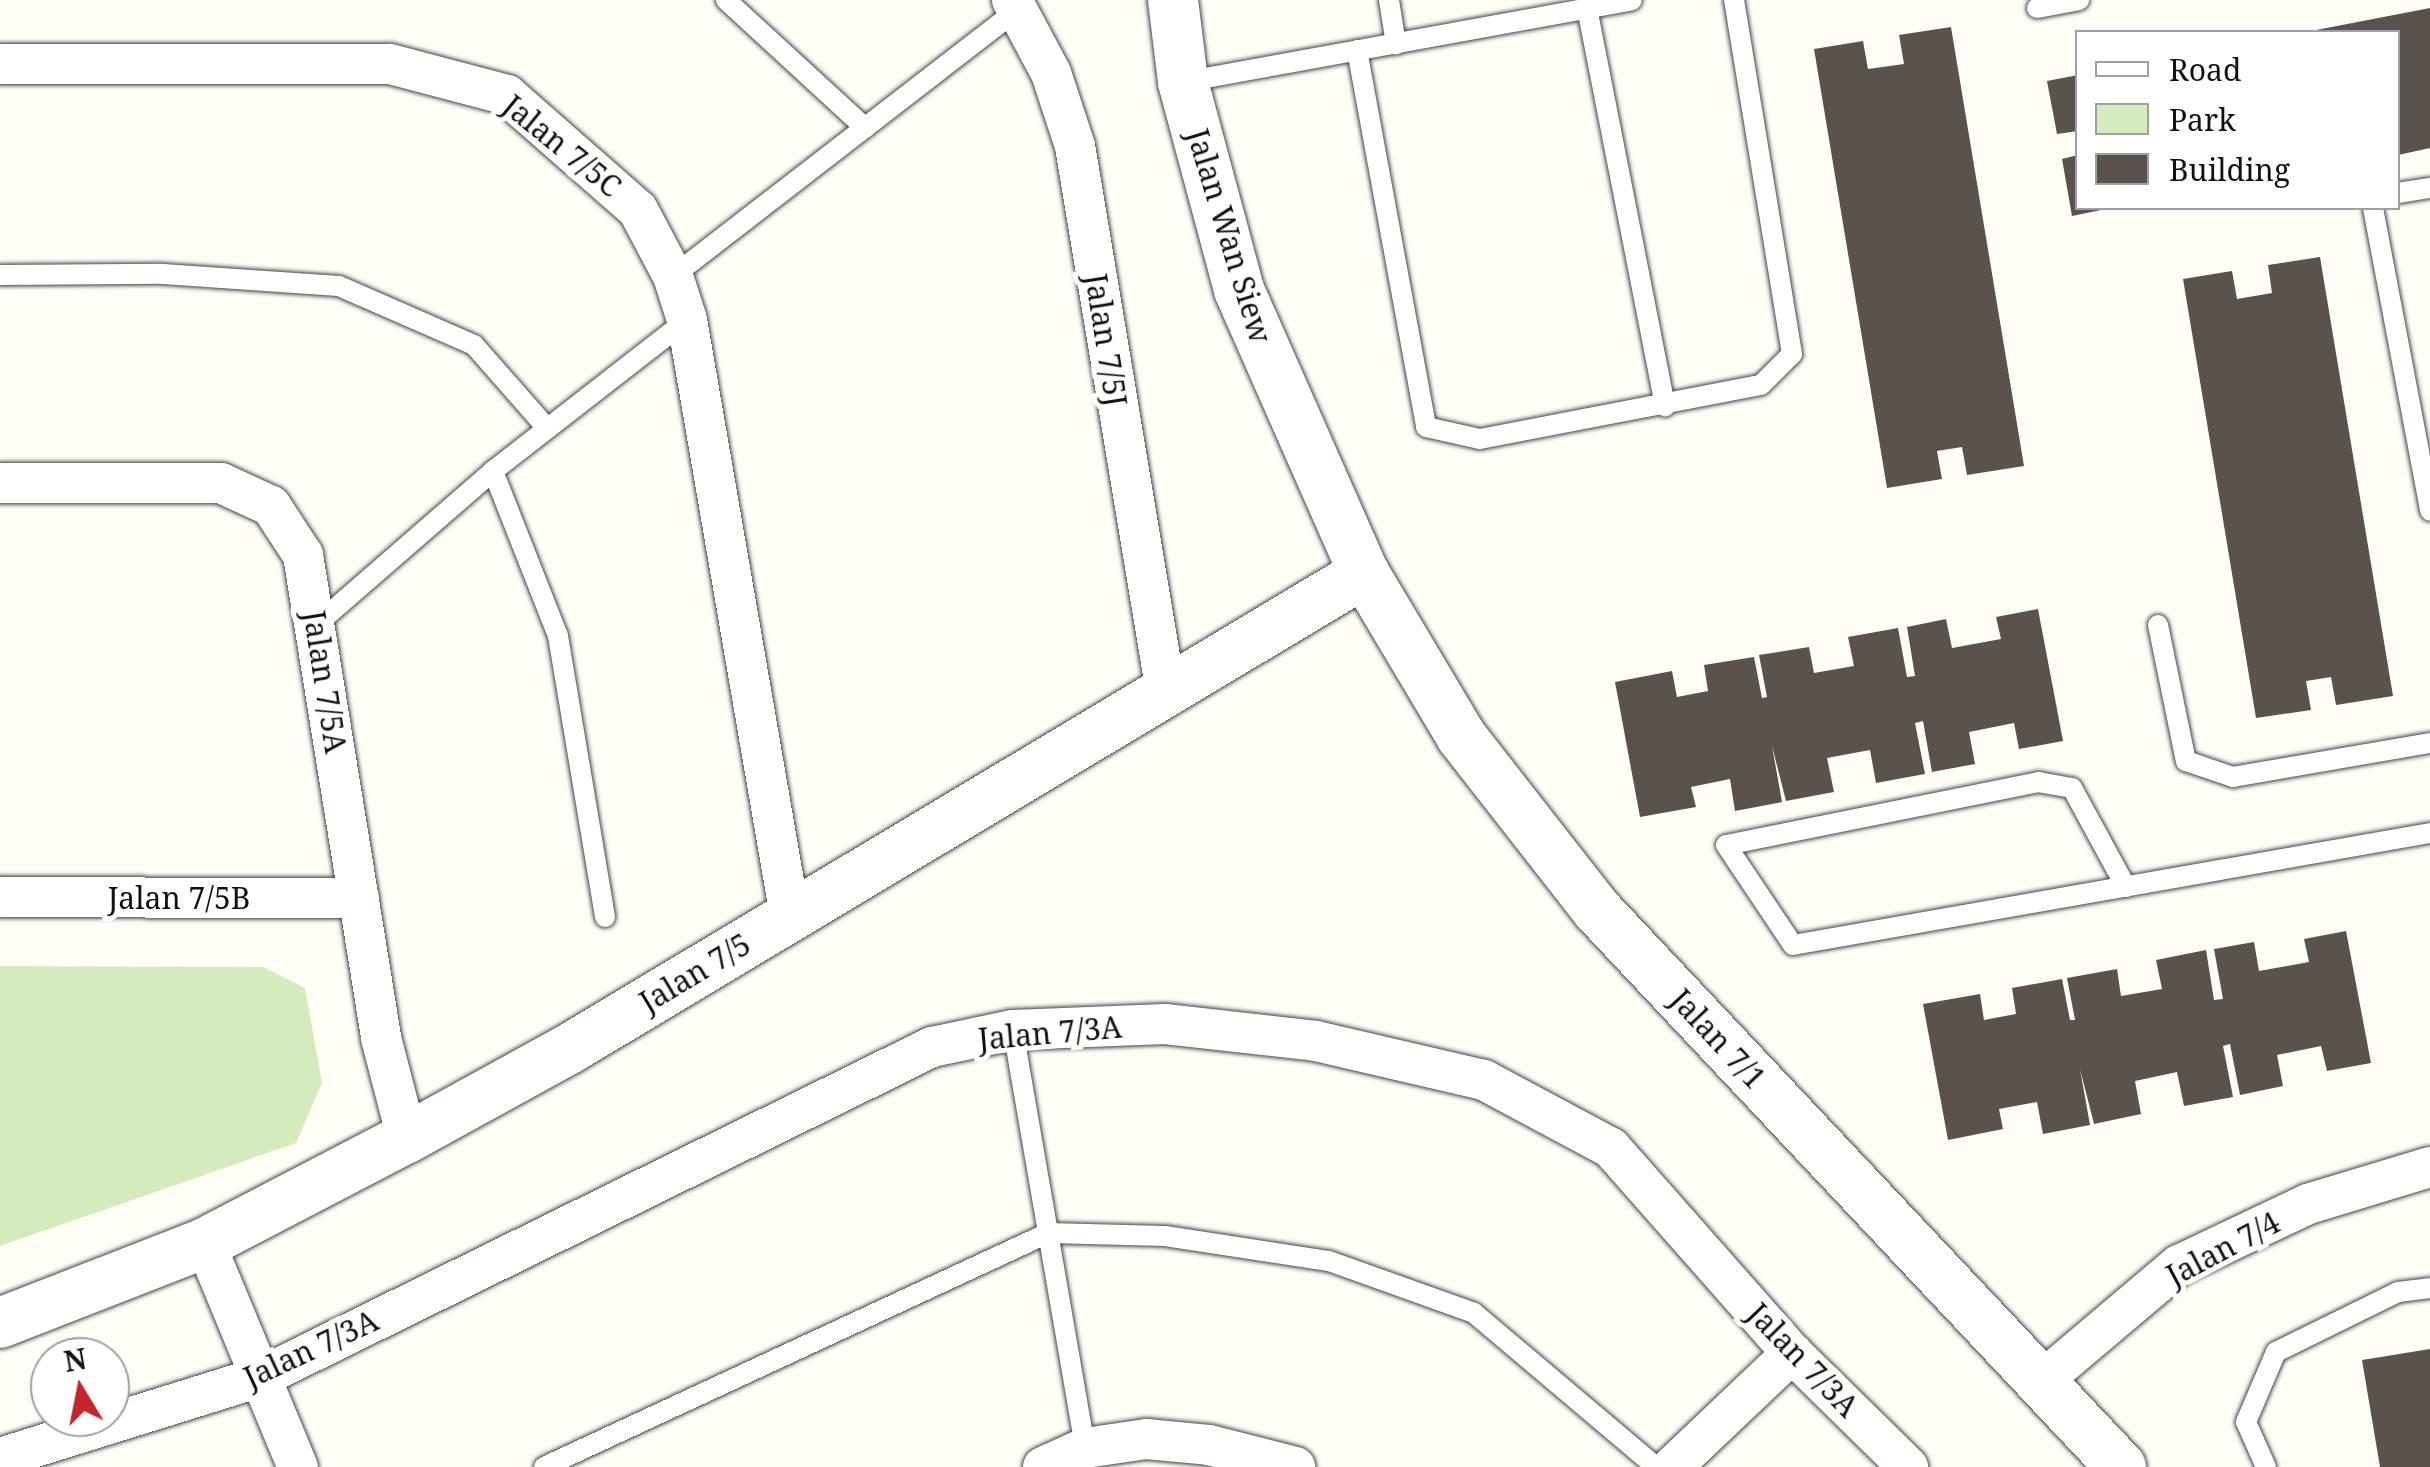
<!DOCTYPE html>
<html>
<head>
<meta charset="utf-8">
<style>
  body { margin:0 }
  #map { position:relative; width:2430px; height:1467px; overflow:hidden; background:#fffdf5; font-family:"Noto Serif",serif }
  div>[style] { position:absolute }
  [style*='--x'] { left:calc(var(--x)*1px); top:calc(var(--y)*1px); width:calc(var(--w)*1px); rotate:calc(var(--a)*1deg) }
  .green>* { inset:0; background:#d5ebbd }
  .building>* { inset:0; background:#5a524d }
  .roads { filter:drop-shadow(0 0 2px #444) drop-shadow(0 0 2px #444) }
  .service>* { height:20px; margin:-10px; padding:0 10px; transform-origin:10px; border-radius:10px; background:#fff }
  .minor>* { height:40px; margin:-20px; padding:0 20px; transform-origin:20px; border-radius:20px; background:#fff }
  .tertiary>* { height:50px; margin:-25px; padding:0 25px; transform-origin:25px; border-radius:25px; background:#fff }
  span { translate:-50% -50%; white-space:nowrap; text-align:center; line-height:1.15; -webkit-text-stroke:10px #fff; paint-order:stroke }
  .street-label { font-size:30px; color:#111 }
  .legend { position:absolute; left:2075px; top:30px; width:325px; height:180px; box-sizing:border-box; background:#fff; border:2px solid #a0a0a0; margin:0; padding:12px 18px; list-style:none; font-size:30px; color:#111 }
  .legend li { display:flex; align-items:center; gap:20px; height:50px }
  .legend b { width:50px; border:2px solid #a0a0a0 }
  .north { position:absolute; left:30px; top:1337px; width:100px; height:100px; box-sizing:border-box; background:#fff; border:2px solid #a0a0a0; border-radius:50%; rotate:350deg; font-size:28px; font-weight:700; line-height:40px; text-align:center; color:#111 }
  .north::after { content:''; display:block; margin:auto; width:35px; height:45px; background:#c4262e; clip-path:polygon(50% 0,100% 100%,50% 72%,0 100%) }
</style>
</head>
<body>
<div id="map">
  <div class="green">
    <div style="clip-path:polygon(0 966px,263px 967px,305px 988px,322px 1083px,296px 1143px,0 1246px)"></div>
  </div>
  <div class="building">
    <div style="clip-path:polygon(2430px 8px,2430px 148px,2398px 155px,2398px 32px,2311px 31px)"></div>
    <div style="clip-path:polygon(1951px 27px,2024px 466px,1967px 475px,1962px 447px,1937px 451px,1942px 479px,1887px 488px,1814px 49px,1863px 41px,1868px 69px,1904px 64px,1899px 35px)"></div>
    <div style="clip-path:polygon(2078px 75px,2078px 131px,2057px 134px,2047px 81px)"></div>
    <div style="clip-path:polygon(2078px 155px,2078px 208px,2106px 209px,2072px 216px,2062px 159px)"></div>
    <div style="clip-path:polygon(2320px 257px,2393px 696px,2336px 705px,2331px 677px,2306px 681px,2311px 710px,2256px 718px,2183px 279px,2232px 271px,2237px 299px,2272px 293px,2268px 265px)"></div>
    <div style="clip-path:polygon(2038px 609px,2063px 741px,2019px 749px,2014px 723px,1969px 732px,1975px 764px,1932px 772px,1923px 721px,1915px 723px,1925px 774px,1876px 783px,1870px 750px,1827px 758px,1834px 792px,1786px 801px,1772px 746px,1782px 802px,1735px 811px,1730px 779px,1691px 787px,1696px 807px,1640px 817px,1615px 682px,1672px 671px,1677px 697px,1708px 691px,1704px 665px,1754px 657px,1762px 698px,1767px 697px,1759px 655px,1809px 647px,1814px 673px,1854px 666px,1848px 637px,1898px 628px,1907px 677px,1915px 676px,1907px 627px,1946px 619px,1952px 648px,2001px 639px,1996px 617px)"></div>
    <div style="clip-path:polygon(2346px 931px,2371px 1063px,2327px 1071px,2321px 1046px,2277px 1055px,2283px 1086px,2240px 1095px,2230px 1044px,2223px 1046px,2233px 1097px,2184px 1106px,2177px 1072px,2135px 1081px,2141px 1114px,2094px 1124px,2080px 1069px,2090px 1125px,2043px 1134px,2037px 1102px,1999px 1109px,2003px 1129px,1948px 1140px,1923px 1004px,1980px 994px,1984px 1020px,2016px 1014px,2012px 988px,2062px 979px,2070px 1020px,2075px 1020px,2067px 978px,2117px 969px,2121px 996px,2162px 989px,2156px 960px,2206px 950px,2214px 1000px,2223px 999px,2214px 949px,2254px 942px,2259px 971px,2309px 962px,2304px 939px)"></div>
    <div style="clip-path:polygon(2430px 1349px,2430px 1467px,2380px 1467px,2362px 1360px)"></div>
  </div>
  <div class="roads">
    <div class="service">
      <div style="--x:726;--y:0;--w:189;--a:42.6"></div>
      <div style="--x:1389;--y:0;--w:45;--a:81"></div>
      <div style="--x:1587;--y:8;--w:406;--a:78.9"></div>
      <div style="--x:2037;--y:8;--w:43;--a:-10.8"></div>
      <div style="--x:1357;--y:50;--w:383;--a:79.6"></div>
      <div style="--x:1426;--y:427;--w:55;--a:12.5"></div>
      <div style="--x:1480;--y:439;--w:286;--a:-10.9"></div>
      <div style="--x:1761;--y:385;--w:44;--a:-45"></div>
      <div style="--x:1792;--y:354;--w:359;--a:-99.3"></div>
      <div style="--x:1183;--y:82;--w:456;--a:-10.3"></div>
      <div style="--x:2398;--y:193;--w:32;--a:-9"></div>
      <div style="--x:2373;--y:208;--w:308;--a:79.3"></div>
      <div style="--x:0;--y:275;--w:163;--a:-0.4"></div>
      <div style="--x:163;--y:274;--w:176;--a:3.9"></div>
      <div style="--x:339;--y:286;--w:147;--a:23.6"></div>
      <div style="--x:474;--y:345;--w:111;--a:48.7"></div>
      <div style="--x:673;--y:276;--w:438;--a:-37.7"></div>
      <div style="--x:493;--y:471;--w:177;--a:68.5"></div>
      <div style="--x:558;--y:636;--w:285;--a:80.5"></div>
      <div style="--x:316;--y:625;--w:235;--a:-41"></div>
      <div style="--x:493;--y:471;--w:246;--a:-37.9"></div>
      <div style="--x:2158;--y:625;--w:139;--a:78.4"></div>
      <div style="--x:2186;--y:761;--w:50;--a:18.8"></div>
      <div style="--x:2233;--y:777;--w:200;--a:-9.8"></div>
      <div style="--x:2126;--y:887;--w:113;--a:-118.6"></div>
      <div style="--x:2072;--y:788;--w:34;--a:-170"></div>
      <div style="--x:2039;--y:782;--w:319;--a:168.6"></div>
      <div style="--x:1726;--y:845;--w:120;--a:56.2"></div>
      <div style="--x:1793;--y:945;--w:647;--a:-9.97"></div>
      <div style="--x:1013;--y:1030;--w:424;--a:80.2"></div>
      <div style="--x:544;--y:1467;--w:556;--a:-24.9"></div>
      <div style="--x:1048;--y:1233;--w:117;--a:1.5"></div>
      <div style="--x:1165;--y:1236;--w:166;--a:8.7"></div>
      <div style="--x:1329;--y:1261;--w:154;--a:19.7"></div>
      <div style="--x:1474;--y:1313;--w:238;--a:40.2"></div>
      <div style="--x:2266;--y:1467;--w:49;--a:-114"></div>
      <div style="--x:2246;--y:1422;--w:76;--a:-66.8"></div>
      <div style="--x:2276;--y:1352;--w:136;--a:-26.2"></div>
      <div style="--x:2398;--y:1292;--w:32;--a:-7"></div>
    </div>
    <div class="minor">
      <div style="--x:1012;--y:0;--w:83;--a:61.9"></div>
      <div style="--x:1051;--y:73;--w:77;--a:71.8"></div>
      <div style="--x:1075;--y:146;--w:554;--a:80.54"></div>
      <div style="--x:0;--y:64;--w:390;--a:0"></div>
      <div style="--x:390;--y:64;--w:121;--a:14.8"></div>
      <div style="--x:507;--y:95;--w:174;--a:41.3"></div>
      <div style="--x:638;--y:210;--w:75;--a:62.1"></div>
      <div style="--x:673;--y:276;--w:46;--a:72.3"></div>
      <div style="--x:687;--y:320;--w:605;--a:80.2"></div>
      <div style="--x:0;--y:483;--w:221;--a:0"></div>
      <div style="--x:221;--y:483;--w:55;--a:24.7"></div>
      <div style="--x:271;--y:506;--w:59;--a:56.9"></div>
      <div style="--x:303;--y:555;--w:489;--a:80.8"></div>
      <div style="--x:381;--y:1038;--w:103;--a:75.4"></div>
      <div style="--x:0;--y:897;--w:359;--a:0.2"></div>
      <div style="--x:205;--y:1243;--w:243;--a:67.5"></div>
      <div style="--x:2044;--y:1379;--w:177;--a:-40.2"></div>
      <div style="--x:2179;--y:1265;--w:143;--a:-25.3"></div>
      <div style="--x:2308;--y:1204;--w:127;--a:-16.9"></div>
      <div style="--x:0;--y:1458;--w:275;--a:-17.3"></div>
      <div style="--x:263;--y:1376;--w:746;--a:-26.19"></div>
      <div style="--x:932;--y:1047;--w:83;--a:-11.9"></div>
      <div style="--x:1013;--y:1030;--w:152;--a:-2.3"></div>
      <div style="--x:1165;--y:1024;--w:152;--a:6.4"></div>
      <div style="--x:1316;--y:1041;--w:172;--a:13.1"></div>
      <div style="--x:1484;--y:1080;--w:144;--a:28.2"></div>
      <div style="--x:1611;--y:1148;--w:273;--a:48.6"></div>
      <div style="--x:1792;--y:1353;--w:163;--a:44.5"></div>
      <div style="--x:1043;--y:1467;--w:46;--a:-24.3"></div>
      <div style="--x:1085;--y:1448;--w:62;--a:-8.4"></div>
      <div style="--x:1146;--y:1439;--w:63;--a:5.4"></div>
      <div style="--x:1209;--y:1445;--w:89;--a:14.3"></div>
      <div style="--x:1672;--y:1467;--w:166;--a:-43.5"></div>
    </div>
    <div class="tertiary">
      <div style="--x:1173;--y:0;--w:83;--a:83"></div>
      <div style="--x:1183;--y:82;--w:215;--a:74.9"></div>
      <div style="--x:1239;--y:290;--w:309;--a:66.2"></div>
      <div style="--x:1364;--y:573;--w:190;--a:59.2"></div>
      <div style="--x:1461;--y:736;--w:221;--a:52"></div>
      <div style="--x:1597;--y:910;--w:765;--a:46.75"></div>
      <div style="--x:0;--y:1323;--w:220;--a:-21.3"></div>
      <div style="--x:205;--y:1243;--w:228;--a:-27.5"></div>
      <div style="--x:407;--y:1138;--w:185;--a:-28.8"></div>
      <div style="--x:569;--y:1049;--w:927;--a:-30.91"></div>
    </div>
  </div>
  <div class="street-label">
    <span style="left:562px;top:146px;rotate:39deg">Jalan 7/5C</span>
    <span style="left:1229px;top:236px;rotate:73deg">Jalan Wan Siew</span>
    <span style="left:1106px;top:340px;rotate:81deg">Jalan 7/5J</span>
    <span style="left:325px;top:682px;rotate:81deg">Jalan 7/5A</span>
    <span style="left:179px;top:898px">Jalan 7/5B</span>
    <span style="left:695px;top:973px;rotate:-31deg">Jalan 7/5</span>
    <span style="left:1050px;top:1033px;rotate:-5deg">Jalan 7/3A</span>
    <span style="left:1718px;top:1039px;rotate:47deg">Jalan 7/1</span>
    <span style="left:2223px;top:1249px;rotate:-28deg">Jalan 7/4</span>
    <span style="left:311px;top:1349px;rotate:-25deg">Jalan 7/3A</span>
    <span style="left:1803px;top:1360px;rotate:46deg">Jalan 7/3A</span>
  </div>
  <ul class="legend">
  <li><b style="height:12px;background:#fff"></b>Road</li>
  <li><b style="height:28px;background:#d5ebbd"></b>Park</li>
  <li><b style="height:28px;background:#5a524d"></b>Building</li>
  </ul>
  <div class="north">N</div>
</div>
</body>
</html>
